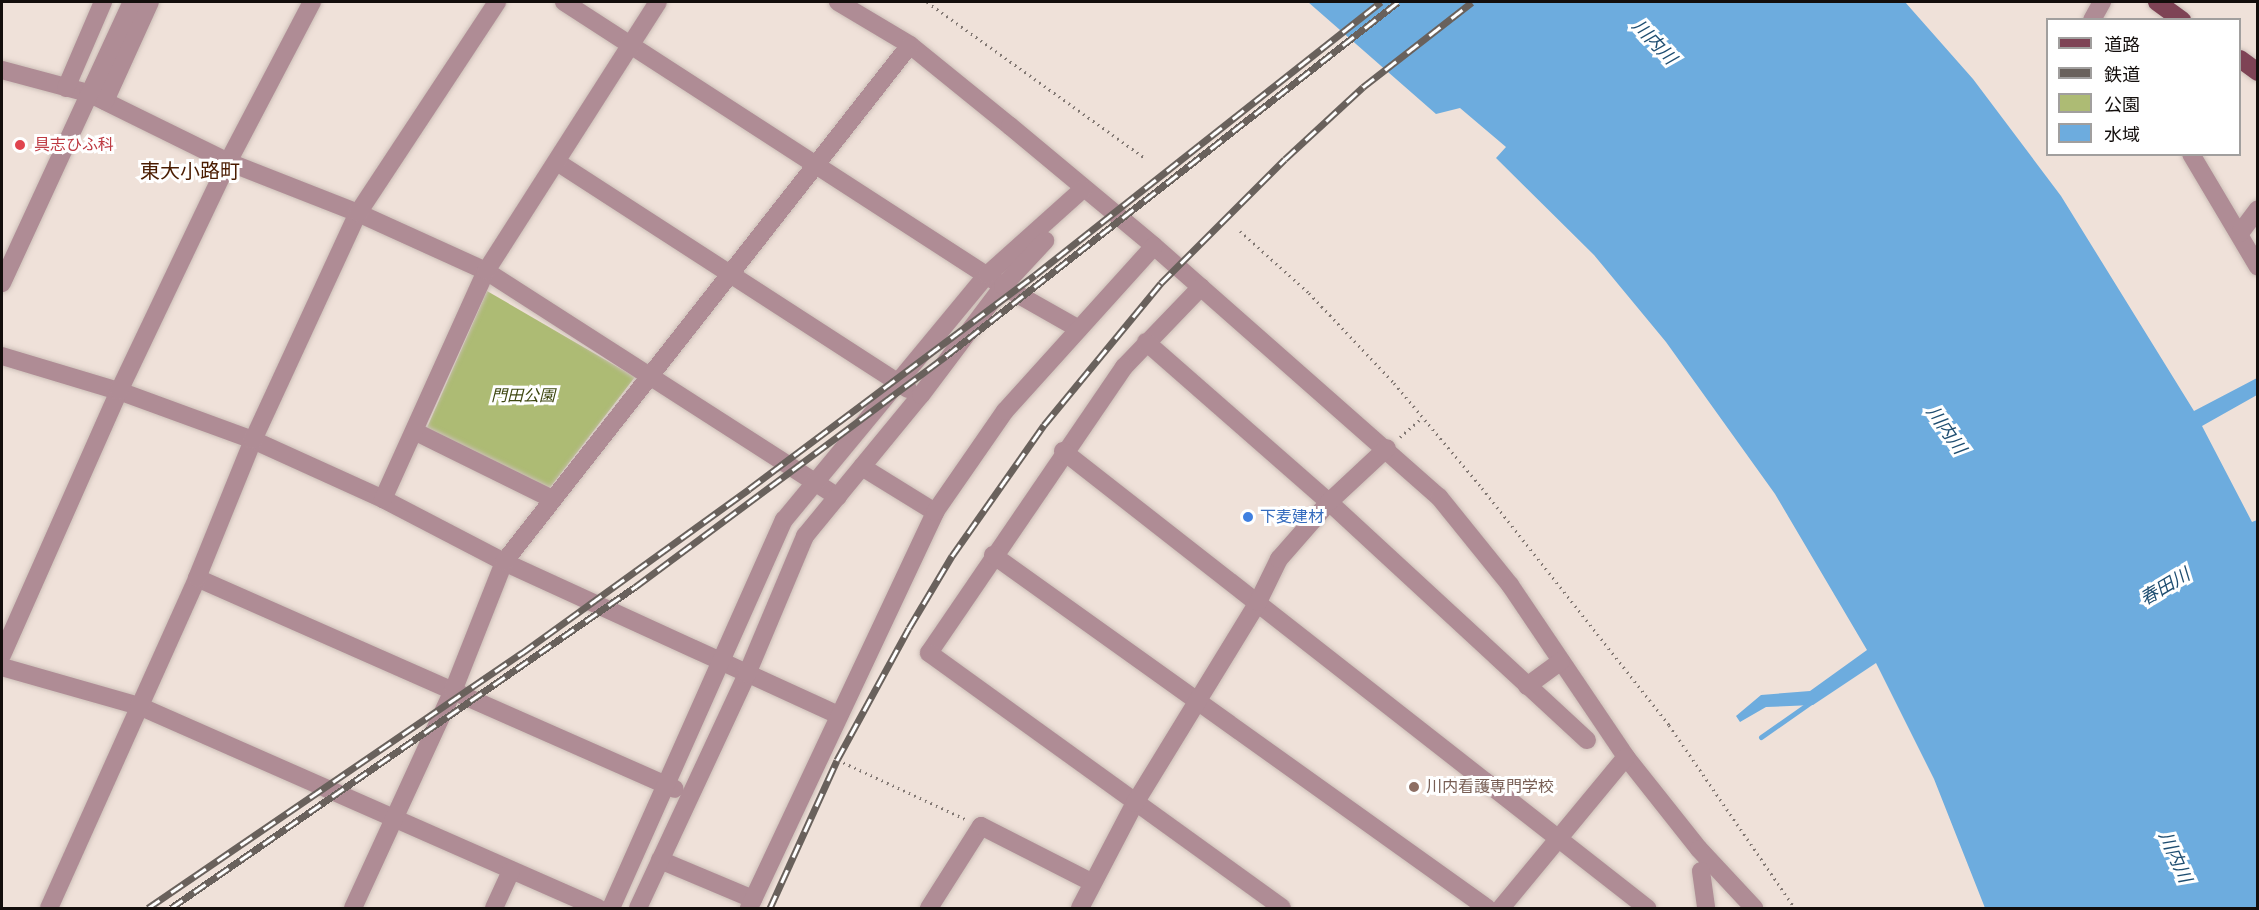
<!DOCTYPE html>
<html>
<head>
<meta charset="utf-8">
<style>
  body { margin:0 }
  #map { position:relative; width:2259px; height:910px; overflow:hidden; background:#efe1d9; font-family:"Roboto Serif","Noto Sans JP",serif }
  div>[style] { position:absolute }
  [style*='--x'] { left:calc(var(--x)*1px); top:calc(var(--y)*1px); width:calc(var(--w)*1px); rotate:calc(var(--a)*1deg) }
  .green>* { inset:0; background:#adbb74 }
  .water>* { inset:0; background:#6dacde }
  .stream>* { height:5px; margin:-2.5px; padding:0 2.5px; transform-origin:2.5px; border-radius:2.5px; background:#6dacde }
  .path>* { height:3px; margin-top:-1.5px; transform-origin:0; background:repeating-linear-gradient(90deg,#837974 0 1.5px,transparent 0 6px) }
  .roads { filter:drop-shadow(0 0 2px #ccbfb8) drop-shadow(0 0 2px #ccbfb8) }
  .minor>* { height:18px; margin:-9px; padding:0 9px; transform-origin:9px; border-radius:9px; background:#af8c95 }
  .major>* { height:18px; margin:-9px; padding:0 9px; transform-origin:9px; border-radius:9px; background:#7e4355 }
  .rail>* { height:7px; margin-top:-3.5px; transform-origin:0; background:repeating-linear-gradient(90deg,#fff 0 14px,#69615c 0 28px); box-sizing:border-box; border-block:2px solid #69615c }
  .dots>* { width:16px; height:16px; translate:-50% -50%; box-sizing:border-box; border:3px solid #fff; border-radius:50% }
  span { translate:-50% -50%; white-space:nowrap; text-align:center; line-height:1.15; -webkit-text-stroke:6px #fff; paint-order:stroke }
  .health-label { font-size:16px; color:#be3a42 }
  .left { translate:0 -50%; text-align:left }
  .park-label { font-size:16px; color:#3e4710; font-style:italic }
  .shop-label { font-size:16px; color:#366cbe }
  .education-label { font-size:16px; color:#785e54 }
  .water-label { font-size:18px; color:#1f4e71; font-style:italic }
  .quarter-label { font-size:20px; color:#4a1c01 }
  .frame { position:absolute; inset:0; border:3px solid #130e0c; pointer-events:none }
  .legend { position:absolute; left:2046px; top:18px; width:195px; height:138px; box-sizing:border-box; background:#fff; border:2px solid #a19f9e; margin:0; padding:8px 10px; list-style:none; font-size:18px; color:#130e0c }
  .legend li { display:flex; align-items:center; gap:12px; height:30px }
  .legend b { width:30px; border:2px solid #a19f9e }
</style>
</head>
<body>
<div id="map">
  <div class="green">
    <div style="clip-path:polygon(487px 291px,635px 377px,549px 489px,426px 430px)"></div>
  </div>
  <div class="water">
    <div style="clip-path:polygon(1308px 2px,1905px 2px,1973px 79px,2061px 196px,2194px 411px,2257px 378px,2257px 395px,2202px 426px,2252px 522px,2257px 520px,2257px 908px,1985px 908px,1934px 779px,1876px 663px,1813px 705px,1766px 707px,1740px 722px,1736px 716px,1761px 695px,1810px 691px,1867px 650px,1775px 494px,1666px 342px,1594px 255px,1496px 158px,1506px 147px,1460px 108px,1436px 114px)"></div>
  </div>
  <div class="stream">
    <div style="--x:1761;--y:737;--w:61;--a:-35"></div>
  </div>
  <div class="path">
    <div style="--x:927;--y:2;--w:268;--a:35.6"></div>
    <div style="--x:1240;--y:231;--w:93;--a:41.9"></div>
    <div style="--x:1309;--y:293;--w:124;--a:46.6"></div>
    <div style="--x:1394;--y:383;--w:137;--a:50"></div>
    <div style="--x:1482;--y:488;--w:302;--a:51.7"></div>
    <div style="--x:1669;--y:725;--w:222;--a:55.5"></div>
    <div style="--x:1400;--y:437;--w:29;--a:-41"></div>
    <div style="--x:838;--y:760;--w:140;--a:24.9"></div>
  </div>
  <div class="roads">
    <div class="minor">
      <div style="--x:564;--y:2;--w:523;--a:32.9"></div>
      <div style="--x:1003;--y:286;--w:87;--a:29.5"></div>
      <div style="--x:838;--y:2;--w:84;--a:30.8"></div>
      <div style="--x:910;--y:45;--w:129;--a:39"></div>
      <div style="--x:1010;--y:126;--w:187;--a:39.8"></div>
      <div style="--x:1154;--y:246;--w:380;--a:41.4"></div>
      <div style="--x:1439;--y:497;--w:113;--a:51.1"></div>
      <div style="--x:1510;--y:585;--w:207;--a:56"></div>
      <div style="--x:1626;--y:757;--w:117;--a:51.6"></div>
      <div style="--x:1699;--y:849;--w:81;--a:47"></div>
      <div style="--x:2092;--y:20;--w:21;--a:-61"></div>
      <div style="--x:2;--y:70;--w:89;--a:15"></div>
      <div style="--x:88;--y:93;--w:156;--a:26.2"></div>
      <div style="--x:228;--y:162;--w:140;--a:21.4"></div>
      <div style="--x:358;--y:213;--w:141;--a:24.4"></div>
      <div style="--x:486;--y:271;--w:418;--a:32.7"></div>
      <div style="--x:66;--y:88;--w:94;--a:-66.7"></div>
      <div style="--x:105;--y:101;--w:109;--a:-65.6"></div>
      <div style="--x:2191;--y:154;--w:131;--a:59.3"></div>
      <div style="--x:557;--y:162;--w:418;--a:32.9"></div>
      <div style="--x:2240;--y:233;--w:30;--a:-53"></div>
      <div style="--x:2;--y:283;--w:310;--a:-65.2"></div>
      <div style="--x:1201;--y:287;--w:111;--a:133.9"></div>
      <div style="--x:1124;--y:367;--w:346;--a:124.3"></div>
      <div style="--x:929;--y:653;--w:435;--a:35.8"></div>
      <div style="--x:1146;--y:342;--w:243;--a:41.2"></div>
      <div style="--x:1329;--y:502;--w:351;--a:42.7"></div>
      <div style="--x:2;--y:356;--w:122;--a:16.7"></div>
      <div style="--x:119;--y:391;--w:143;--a:20.1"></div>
      <div style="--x:253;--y:440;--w:143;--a:24.4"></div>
      <div style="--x:383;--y:499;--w:136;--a:27.5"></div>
      <div style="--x:504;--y:562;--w:367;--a:24.6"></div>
      <div style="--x:416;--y:432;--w:152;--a:26.2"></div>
      <div style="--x:1063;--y:451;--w:742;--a:38.04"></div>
      <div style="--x:862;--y:467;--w:86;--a:31.7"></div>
      <div style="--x:383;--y:499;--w:250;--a:-65.7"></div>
      <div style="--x:486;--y:271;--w:319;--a:-57.4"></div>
      <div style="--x:993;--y:555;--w:607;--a:35.55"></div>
      <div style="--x:197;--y:578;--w:522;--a:23.82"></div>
      <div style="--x:2;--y:655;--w:289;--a:-66.1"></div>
      <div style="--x:119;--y:391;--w:254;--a:-64.5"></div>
      <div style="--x:228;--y:162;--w:181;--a:-62.3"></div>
      <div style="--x:2;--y:667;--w:142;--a:15.9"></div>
      <div style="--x:139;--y:706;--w:501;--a:23.75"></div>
      <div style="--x:1527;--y:686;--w:42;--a:-36.3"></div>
      <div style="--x:660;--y:860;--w:101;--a:22.8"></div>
      <div style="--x:1701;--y:871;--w:37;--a:82"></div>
      <div style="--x:49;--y:908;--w:362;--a:-65.8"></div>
      <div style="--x:197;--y:578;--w:149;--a:-67.9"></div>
      <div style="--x:253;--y:440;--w:250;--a:-65.2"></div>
      <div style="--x:358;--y:213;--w:253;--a:-56.6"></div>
      <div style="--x:353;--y:908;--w:239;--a:-65.3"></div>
      <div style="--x:453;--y:691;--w:139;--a:-68.4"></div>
      <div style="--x:504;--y:562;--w:657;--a:-51.86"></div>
      <div style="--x:494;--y:908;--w:41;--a:-65.3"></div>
      <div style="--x:611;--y:908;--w:425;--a:-66"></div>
      <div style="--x:784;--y:520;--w:318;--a:-50.4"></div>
      <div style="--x:987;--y:275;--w:129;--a:-41.9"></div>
      <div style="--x:638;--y:908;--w:258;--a:-65"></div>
      <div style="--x:747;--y:674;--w:150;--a:-67.2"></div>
      <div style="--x:805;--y:536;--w:183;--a:-50.6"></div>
      <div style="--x:921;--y:395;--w:136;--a:-53"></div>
      <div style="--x:1003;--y:286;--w:62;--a:-47"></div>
      <div style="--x:749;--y:908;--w:438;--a:-64.8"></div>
      <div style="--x:935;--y:512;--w:123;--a:-55.3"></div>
      <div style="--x:1005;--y:411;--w:222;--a:-47.9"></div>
      <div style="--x:929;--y:908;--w:97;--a:-57.6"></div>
      <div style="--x:981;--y:826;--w:123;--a:27"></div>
      <div style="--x:1080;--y:908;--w:119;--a:-62.4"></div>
      <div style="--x:1135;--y:803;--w:236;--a:-58.5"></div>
      <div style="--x:1258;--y:602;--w:48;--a:-64"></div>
      <div style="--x:1279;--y:559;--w:76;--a:-48.7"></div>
      <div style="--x:1329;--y:502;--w:79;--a:-43"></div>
      <div style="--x:1501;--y:908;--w:196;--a:-50.4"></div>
    </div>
    <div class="major">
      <div style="--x:2157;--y:2;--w:31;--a:36"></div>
      <div style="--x:2240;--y:59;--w:22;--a:36"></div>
    </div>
  </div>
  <div class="rail">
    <div style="--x:148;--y:908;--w:453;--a:-34.3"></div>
    <div style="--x:522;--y:653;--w:280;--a:-35.8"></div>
    <div style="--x:749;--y:489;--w:357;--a:-36.8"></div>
    <div style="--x:1035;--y:275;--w:441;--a:-38.3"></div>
    <div style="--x:171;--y:908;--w:564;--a:-34.68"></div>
    <div style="--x:635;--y:587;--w:387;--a:-36.6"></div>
    <div style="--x:946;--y:356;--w:574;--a:-38.07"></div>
    <div style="--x:770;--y:908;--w:162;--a:-65.6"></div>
    <div style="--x:837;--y:760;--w:150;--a:-61.4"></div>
    <div style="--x:909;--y:628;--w:84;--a:-59.2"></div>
    <div style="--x:952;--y:556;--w:160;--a:-54.9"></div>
    <div style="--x:1044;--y:425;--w:184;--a:-50.5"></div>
    <div style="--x:1161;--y:283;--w:175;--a:-45"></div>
    <div style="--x:1285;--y:159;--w:106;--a:-42.7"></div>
    <div style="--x:1363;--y:87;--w:138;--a:-37.9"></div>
  </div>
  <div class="dots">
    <div style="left:20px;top:145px;background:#e0444e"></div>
    <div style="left:1248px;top:517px;background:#3f7fe0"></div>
    <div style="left:1414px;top:787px;background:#8d6e63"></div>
  </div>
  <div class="health-label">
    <span class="left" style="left:34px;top:145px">具志ひふ科</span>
  </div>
  <div class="park-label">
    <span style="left:523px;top:396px">門田公園</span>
  </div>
  <div class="shop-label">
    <span class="left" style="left:1260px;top:517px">下麦建材</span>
  </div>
  <div class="education-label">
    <span class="left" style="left:1426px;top:787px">川内看護専門学校</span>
  </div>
  <div class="water-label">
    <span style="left:1654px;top:42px;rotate:46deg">川内川</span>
    <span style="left:1946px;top:430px;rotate:55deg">川内川</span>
    <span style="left:2165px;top:587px;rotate:-31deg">春田川</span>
    <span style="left:2175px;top:857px;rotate:66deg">川内川</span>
  </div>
  <div class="quarter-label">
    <span style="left:190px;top:171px">東大小路町</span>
  </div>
  <div class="frame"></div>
  <ul class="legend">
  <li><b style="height:8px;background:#7e4355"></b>道路</li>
  <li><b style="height:8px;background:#69615c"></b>鉄道</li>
  <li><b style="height:16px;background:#adbb74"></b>公園</li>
  <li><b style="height:16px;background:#6dacde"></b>水域</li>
  </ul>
</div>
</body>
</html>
